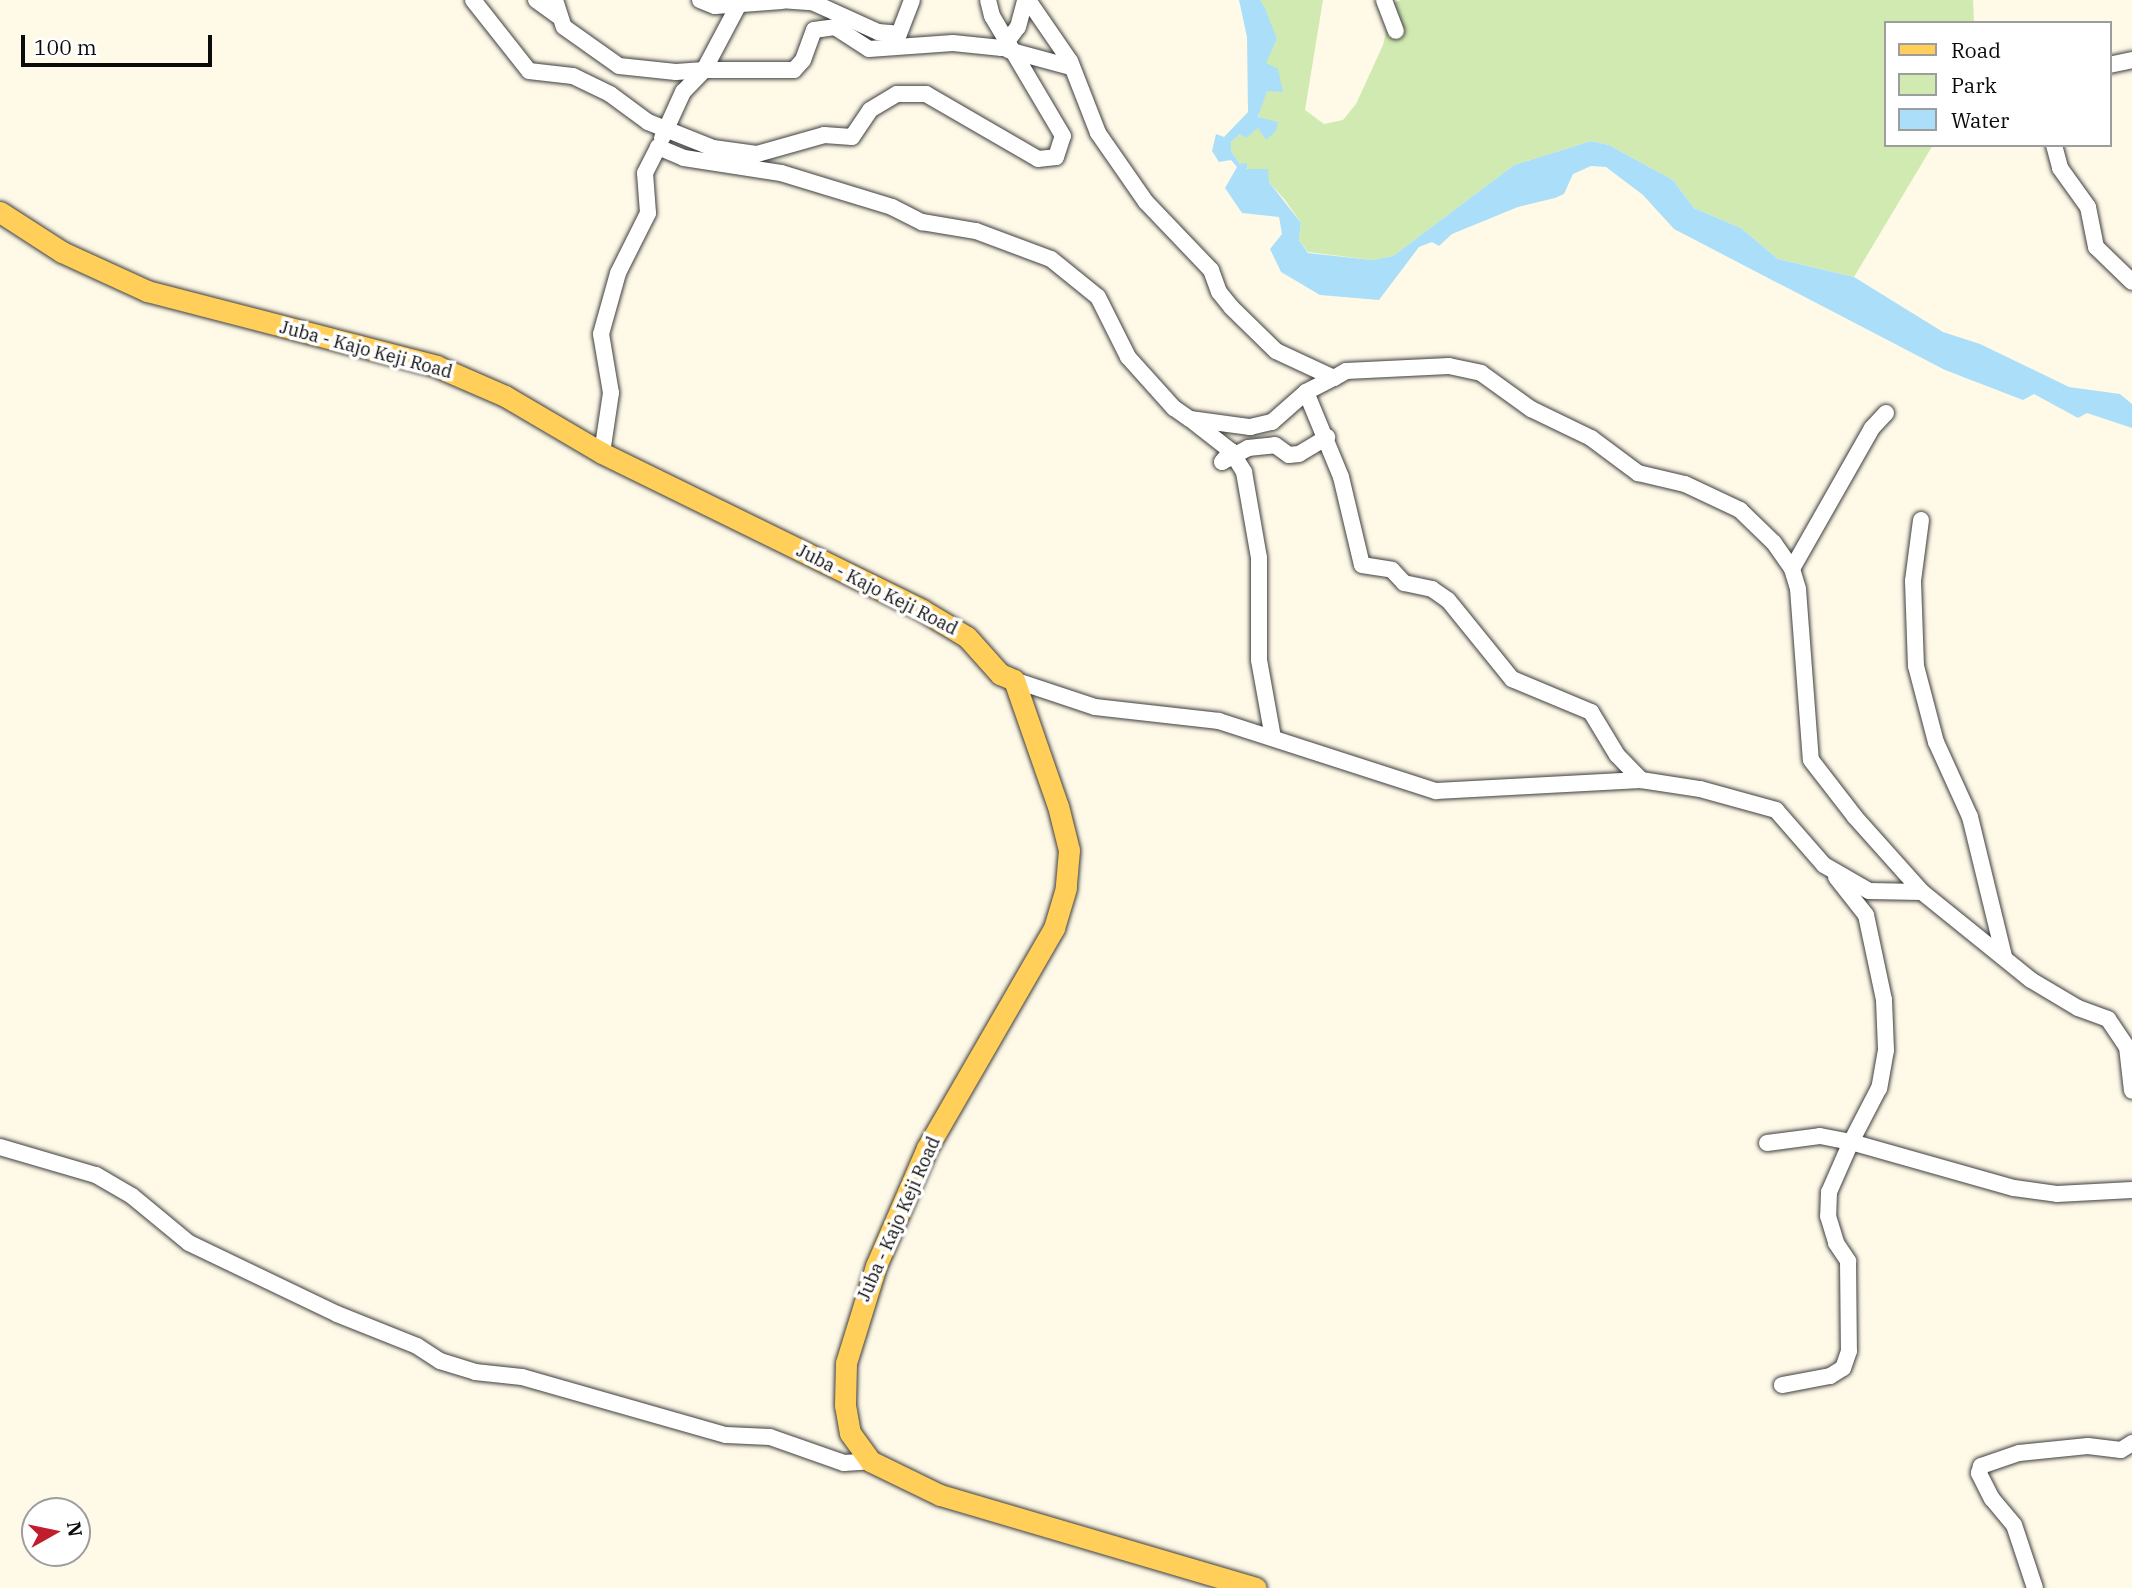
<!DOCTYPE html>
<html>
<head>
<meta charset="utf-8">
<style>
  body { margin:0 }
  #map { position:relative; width:2132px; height:1588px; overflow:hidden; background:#fffae8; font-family:"IBM Plex Serif",serif }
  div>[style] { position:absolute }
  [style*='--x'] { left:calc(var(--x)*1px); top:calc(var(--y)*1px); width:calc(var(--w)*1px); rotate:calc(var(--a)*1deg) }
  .green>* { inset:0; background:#d1eab1 }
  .water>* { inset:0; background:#abdff9 }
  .roads { filter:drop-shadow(0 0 2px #3e3e3e) drop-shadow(0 0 2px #3e3e3e) }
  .minor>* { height:16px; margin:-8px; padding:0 8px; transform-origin:8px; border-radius:8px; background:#fff }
  .major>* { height:21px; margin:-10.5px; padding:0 10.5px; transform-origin:10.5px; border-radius:10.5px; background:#ffcf59 }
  span { translate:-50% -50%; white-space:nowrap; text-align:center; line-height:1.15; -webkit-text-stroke:7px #fff; paint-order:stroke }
  .street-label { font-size:18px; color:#0b0b0b }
  .legend { position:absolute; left:1884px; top:21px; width:228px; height:126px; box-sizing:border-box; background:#fff; border:2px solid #9d9d9d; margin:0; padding:9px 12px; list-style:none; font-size:21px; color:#0b0b0b }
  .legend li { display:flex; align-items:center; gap:14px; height:35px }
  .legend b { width:35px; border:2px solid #9d9d9d }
  .north { position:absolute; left:21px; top:1497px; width:70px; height:70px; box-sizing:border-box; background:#fff; border:2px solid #9d9d9d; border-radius:50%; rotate:81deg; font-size:19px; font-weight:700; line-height:28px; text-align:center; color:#0b0b0b }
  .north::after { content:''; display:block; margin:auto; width:24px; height:32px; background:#c01e2c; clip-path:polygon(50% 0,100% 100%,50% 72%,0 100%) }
  .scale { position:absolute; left:21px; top:35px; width:191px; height:32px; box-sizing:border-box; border:4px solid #0b0b0b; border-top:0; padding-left:9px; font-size:21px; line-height:24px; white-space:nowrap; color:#0b0b0b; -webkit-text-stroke:5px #fff; paint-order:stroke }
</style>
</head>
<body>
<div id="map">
  <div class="green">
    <div style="clip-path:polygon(1260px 0,1323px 0,1305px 110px,1324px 124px,1343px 120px,1356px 104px,1383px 45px,1393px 3px,1401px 0,1973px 0,1974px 23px,1885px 23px,1885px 145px,1933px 145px,1854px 277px,1778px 259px,1741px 228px,1694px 208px,1673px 180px,1609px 145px,1591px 141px,1514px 165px,1393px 256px,1372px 260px,1308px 252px,1299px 240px,1301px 223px,1285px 200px,1269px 182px,1240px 164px,1231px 151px,1231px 142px,1240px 134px,1277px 122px,1258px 118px,1266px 91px,1272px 91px,1274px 70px,1265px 63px,1277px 39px)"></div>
  </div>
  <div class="water">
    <div style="clip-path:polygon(1239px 0,1260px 0,1264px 6px,1277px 39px,1266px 63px,1278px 69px,1283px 92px,1267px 91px,1258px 117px,1278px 122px,1276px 131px,1266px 140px,1258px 128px,1246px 138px,1240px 134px,1231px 142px,1231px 151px,1240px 164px,1247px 163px,1247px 169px,1268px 169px,1269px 182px,1301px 223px,1299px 240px,1308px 253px,1372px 260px,1393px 256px,1514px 165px,1591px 141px,1609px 145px,1673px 180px,1694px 208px,1741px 228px,1778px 259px,1854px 277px,1943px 332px,1980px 344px,2069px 387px,2120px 394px,2132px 404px,2132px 428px,2087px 413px,2078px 418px,2034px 394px,2023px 400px,1945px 370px,1674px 229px,1643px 195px,1606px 167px,1591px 166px,1573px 174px,1564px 194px,1555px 198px,1518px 207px,1452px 234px,1439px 246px,1432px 242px,1419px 247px,1379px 300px,1320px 295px,1281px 272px,1270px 249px,1282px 234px,1279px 217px,1242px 213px,1225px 188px,1237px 167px,1231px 160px,1219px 162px,1212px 151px,1216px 134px,1224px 137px,1248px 112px,1247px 37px)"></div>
  </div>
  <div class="roads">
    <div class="minor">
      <div style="--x:473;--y:0;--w:90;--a:51.7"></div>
      <div style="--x:529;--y:71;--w:44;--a:6.5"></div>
      <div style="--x:573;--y:76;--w:41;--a:25.9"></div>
      <div style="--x:610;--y:94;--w:47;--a:36.4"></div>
      <div style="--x:648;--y:122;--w:70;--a:21.8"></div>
      <div style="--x:713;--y:148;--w:44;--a:7.8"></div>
      <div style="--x:757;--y:154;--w:70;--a:-15.8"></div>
      <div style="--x:824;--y:135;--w:28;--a:4"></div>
      <div style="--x:852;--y:137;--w:32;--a:-56"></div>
      <div style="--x:870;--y:110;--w:31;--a:-31"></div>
      <div style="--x:897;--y:94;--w:29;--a:0"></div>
      <div style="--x:926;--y:94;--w:129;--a:30.1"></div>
      <div style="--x:1038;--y:159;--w:18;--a:-6"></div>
      <div style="--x:1056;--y:157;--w:22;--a:-72"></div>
      <div style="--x:1063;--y:136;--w:139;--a:-120.6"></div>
      <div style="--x:992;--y:16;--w:16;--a:-104"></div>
      <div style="--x:536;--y:0;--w:27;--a:36"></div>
      <div style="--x:555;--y:0;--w:28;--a:72"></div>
      <div style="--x:564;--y:27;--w:67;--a:35.3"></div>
      <div style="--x:619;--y:66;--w:57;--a:6"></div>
      <div style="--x:676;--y:72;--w:28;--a:-4"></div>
      <div style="--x:704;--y:70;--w:79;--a:-62.1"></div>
      <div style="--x:700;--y:0;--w:16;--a:22"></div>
      <div style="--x:715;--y:6;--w:67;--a:-4.3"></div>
      <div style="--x:780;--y:0;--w:32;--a:4"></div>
      <div style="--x:812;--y:2;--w:72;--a:24.4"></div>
      <div style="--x:878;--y:32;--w:21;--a:5"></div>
      <div style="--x:899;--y:34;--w:36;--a:-69"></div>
      <div style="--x:1028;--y:0;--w:74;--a:55.5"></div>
      <div style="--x:1070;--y:61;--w:77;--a:68.7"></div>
      <div style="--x:1098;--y:133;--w:84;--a:55.2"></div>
      <div style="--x:1146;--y:202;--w:94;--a:46.3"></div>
      <div style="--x:1211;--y:270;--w:23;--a:70"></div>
      <div style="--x:1219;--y:292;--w:19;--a:51"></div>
      <div style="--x:1231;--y:307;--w:63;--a:44.4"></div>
      <div style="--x:1276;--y:351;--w:64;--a:25"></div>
      <div style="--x:1334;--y:378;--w:14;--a:-30"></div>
      <div style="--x:1346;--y:371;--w:103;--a:-2.8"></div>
      <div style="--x:1449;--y:366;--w:33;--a:12"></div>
      <div style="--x:1481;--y:373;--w:62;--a:35.8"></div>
      <div style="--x:1531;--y:409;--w:67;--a:25.8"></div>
      <div style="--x:1591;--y:438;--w:59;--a:36.7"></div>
      <div style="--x:1638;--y:473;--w:48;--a:13.2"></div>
      <div style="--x:1685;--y:484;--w:61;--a:25.3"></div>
      <div style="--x:1740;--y:510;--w:47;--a:44.1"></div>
      <div style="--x:1774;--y:543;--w:32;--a:55"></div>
      <div style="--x:1384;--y:0;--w:33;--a:69"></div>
      <div style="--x:1008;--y:50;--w:65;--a:15.1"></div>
      <div style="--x:2109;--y:65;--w:24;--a:-12"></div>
      <div style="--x:662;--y:138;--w:51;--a:-65.5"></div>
      <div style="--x:683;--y:92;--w:30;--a:-46"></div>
      <div style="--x:704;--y:70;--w:90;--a:0"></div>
      <div style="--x:794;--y:70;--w:13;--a:-48"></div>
      <div style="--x:803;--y:60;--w:32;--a:-70"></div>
      <div style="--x:814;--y:30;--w:21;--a:-8"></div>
      <div style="--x:835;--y:27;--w:40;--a:32.9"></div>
      <div style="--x:869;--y:49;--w:84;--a:-4.1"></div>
      <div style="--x:953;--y:43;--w:49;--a:5.8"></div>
      <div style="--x:1002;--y:48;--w:26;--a:-53"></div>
      <div style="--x:1018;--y:27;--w:28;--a:-75"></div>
      <div style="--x:2054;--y:145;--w:24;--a:75"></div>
      <div style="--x:2060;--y:168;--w:48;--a:54.3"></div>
      <div style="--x:2088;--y:207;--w:41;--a:78.7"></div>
      <div style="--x:2096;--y:247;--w:50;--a:44.2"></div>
      <div style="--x:1306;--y:392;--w:92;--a:67.6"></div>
      <div style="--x:1341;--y:477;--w:90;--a:76.6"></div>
      <div style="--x:1362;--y:565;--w:30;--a:9"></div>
      <div style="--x:1392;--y:570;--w:18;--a:47"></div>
      <div style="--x:1404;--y:583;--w:29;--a:12"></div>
      <div style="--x:1432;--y:589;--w:19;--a:35"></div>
      <div style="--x:1448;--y:600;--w:102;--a:51"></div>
      <div style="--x:1512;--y:679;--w:86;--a:22.7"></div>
      <div style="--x:1591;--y:712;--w:50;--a:58.8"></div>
      <div style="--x:1617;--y:755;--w:35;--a:46"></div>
      <div style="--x:1886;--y:413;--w:21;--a:133"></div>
      <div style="--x:1872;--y:428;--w:162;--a:119.6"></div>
      <div style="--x:1792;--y:569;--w:21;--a:73"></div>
      <div style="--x:1798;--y:589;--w:171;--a:85.7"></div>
      <div style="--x:1811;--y:760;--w:72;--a:52.3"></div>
      <div style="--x:1855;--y:817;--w:101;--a:48.2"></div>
      <div style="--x:1922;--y:892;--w:140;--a:38.9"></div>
      <div style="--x:2031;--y:980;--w:55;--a:30.8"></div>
      <div style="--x:2078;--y:1008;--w:32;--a:20"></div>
      <div style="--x:2108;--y:1019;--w:34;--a:56"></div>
      <div style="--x:2127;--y:1047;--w:44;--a:83.5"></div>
      <div style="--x:1190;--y:419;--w:52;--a:38"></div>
      <div style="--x:1231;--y:451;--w:25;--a:58"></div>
      <div style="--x:1244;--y:472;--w:87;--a:80.1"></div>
      <div style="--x:1259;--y:558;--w:102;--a:90"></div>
      <div style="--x:1259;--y:660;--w:79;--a:79.8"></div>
      <div style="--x:1231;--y:451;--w:14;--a:129"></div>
      <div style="--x:1222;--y:462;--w:30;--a:-28"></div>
      <div style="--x:1248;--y:448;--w:27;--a:-6"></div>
      <div style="--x:1275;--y:445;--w:17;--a:36"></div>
      <div style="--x:1289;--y:455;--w:10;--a:-6"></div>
      <div style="--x:1299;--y:454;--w:33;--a:-31"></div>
      <div style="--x:602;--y:453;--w:61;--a:-81.5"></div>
      <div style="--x:611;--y:393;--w:60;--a:-99.6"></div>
      <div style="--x:601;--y:334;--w:63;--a:-74.4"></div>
      <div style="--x:618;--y:273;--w:67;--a:-63.4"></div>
      <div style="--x:648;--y:213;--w:40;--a:-94.3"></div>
      <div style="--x:645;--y:173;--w:29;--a:-63"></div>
      <div style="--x:658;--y:147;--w:28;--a:23"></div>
      <div style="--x:684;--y:158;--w:98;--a:8.8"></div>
      <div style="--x:781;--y:173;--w:116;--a:17"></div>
      <div style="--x:892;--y:207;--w:34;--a:27"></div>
      <div style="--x:922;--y:222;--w:55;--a:9.5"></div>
      <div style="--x:976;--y:231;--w:80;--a:20.5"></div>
      <div style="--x:1051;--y:259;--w:60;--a:39"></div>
      <div style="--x:1098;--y:297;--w:67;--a:63.4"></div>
      <div style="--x:1128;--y:357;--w:69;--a:48"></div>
      <div style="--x:1174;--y:408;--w:19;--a:35"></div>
      <div style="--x:1190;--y:419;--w:61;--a:7.6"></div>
      <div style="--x:1250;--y:427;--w:23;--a:-13"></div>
      <div style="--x:1272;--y:422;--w:45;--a:-41.4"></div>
      <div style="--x:1306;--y:392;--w:31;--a:-27"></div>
      <div style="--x:1921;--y:520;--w:62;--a:97.5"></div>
      <div style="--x:1913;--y:581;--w:85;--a:88"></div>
      <div style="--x:1916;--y:666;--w:79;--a:75.3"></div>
      <div style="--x:1936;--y:742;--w:82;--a:65.6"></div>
      <div style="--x:1970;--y:817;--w:143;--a:76.3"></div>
      <div style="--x:1014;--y:680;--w:85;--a:18.4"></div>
      <div style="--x:1095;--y:707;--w:125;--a:6.4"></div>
      <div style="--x:1219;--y:721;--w:228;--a:17.9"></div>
      <div style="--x:1436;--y:791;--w:205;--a:-3.1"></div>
      <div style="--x:1641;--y:780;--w:60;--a:8.7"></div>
      <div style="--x:1700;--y:789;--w:79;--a:15.4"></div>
      <div style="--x:1776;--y:810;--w:73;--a:48.9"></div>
      <div style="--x:1824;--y:865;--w:52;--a:30"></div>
      <div style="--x:1869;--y:891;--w:53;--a:1.1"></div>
      <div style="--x:1836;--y:877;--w:48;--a:51.7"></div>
      <div style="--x:1866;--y:915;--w:87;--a:78"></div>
      <div style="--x:1884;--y:1000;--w:50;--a:87.7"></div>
      <div style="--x:1886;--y:1050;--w:39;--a:100"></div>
      <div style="--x:1879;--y:1088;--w:61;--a:117.4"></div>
      <div style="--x:1851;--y:1142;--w:169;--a:15.8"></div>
      <div style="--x:2014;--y:1188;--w:43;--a:7.9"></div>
      <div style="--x:2057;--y:1194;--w:75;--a:-3.1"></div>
      <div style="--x:1767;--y:1143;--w:53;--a:-7.5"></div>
      <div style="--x:1820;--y:1136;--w:32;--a:11"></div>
      <div style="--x:1851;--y:1142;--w:55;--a:113.7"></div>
      <div style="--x:1829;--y:1192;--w:24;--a:92"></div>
      <div style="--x:1828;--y:1216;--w:28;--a:73"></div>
      <div style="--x:1836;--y:1243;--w:22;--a:56"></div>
      <div style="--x:1848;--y:1261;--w:90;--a:89.4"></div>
      <div style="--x:1849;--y:1351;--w:18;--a:109"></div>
      <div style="--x:1843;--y:1368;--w:15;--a:148"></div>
      <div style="--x:1830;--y:1376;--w:49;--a:169.4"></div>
      <div style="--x:0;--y:1147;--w:100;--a:16.3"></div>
      <div style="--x:96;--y:1175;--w:42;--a:30.3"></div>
      <div style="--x:132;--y:1196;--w:74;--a:39.5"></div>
      <div style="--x:189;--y:1243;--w:164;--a:25.6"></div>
      <div style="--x:337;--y:1314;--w:86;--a:21.8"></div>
      <div style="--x:417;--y:1346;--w:27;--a:33"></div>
      <div style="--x:440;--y:1361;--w:37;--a:17"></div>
      <div style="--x:475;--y:1372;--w:47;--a:6.1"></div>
      <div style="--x:522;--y:1377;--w:212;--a:15.9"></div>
      <div style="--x:726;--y:1435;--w:44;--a:2.6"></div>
      <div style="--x:770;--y:1437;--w:78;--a:19.4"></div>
      <div style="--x:844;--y:1463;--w:26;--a:-4"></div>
      <div style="--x:2035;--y:1588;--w:66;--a:-108.4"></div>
      <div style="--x:2014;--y:1525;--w:34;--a:-130"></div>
      <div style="--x:1992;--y:1499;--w:29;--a:-117"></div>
      <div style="--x:1979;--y:1473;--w:7;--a:-74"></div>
      <div style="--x:1981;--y:1466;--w:40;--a:-18.9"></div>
      <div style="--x:2019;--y:1453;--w:69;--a:-5.8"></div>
      <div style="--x:2088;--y:1446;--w:33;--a:7"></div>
      <div style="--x:2121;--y:1450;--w:13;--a:-32"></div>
    </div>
    <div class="major">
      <div style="--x:0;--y:212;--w:74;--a:32.8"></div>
      <div style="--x:62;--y:252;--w:94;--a:24.6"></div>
      <div style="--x:147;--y:291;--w:299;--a:14.5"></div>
      <div style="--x:436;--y:366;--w:75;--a:23.5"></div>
      <div style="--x:505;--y:396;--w:113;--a:30.4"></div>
      <div style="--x:602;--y:453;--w:356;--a:26.1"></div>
      <div style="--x:922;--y:610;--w:52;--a:31"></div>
      <div style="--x:967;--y:637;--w:50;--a:48.3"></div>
      <div style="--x:1000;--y:674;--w:15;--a:23"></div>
      <div style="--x:1014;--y:680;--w:133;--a:70.8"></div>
      <div style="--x:1058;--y:806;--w:45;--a:76"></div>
      <div style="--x:1069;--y:850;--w:38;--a:95"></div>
      <div style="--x:1066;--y:888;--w:42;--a:106.7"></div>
      <div style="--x:1054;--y:928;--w:254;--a:120"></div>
      <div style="--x:927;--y:1148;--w:129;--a:113.4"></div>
      <div style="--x:876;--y:1266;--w:102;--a:107.2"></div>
      <div style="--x:846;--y:1363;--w:42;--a:91.4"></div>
      <div style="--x:845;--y:1405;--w:28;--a:80"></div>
      <div style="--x:850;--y:1433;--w:34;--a:54"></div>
      <div style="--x:870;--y:1461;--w:78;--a:25.9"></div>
      <div style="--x:940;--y:1495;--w:329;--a:16.4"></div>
    </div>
  </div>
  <div class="street-label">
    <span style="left:366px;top:350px;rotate:15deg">Juba - Kajo Keji Road</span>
    <span style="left:877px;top:590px;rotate:27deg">Juba - Kajo Keji Road</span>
    <span style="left:899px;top:1219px;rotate:-66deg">Juba - Kajo Keji Road</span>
  </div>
  <ul class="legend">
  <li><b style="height:9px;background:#ffcf59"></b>Road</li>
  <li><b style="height:19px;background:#d1eab1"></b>Park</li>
  <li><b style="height:19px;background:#abdff9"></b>Water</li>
  </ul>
  <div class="north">N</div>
  <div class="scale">100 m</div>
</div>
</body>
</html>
